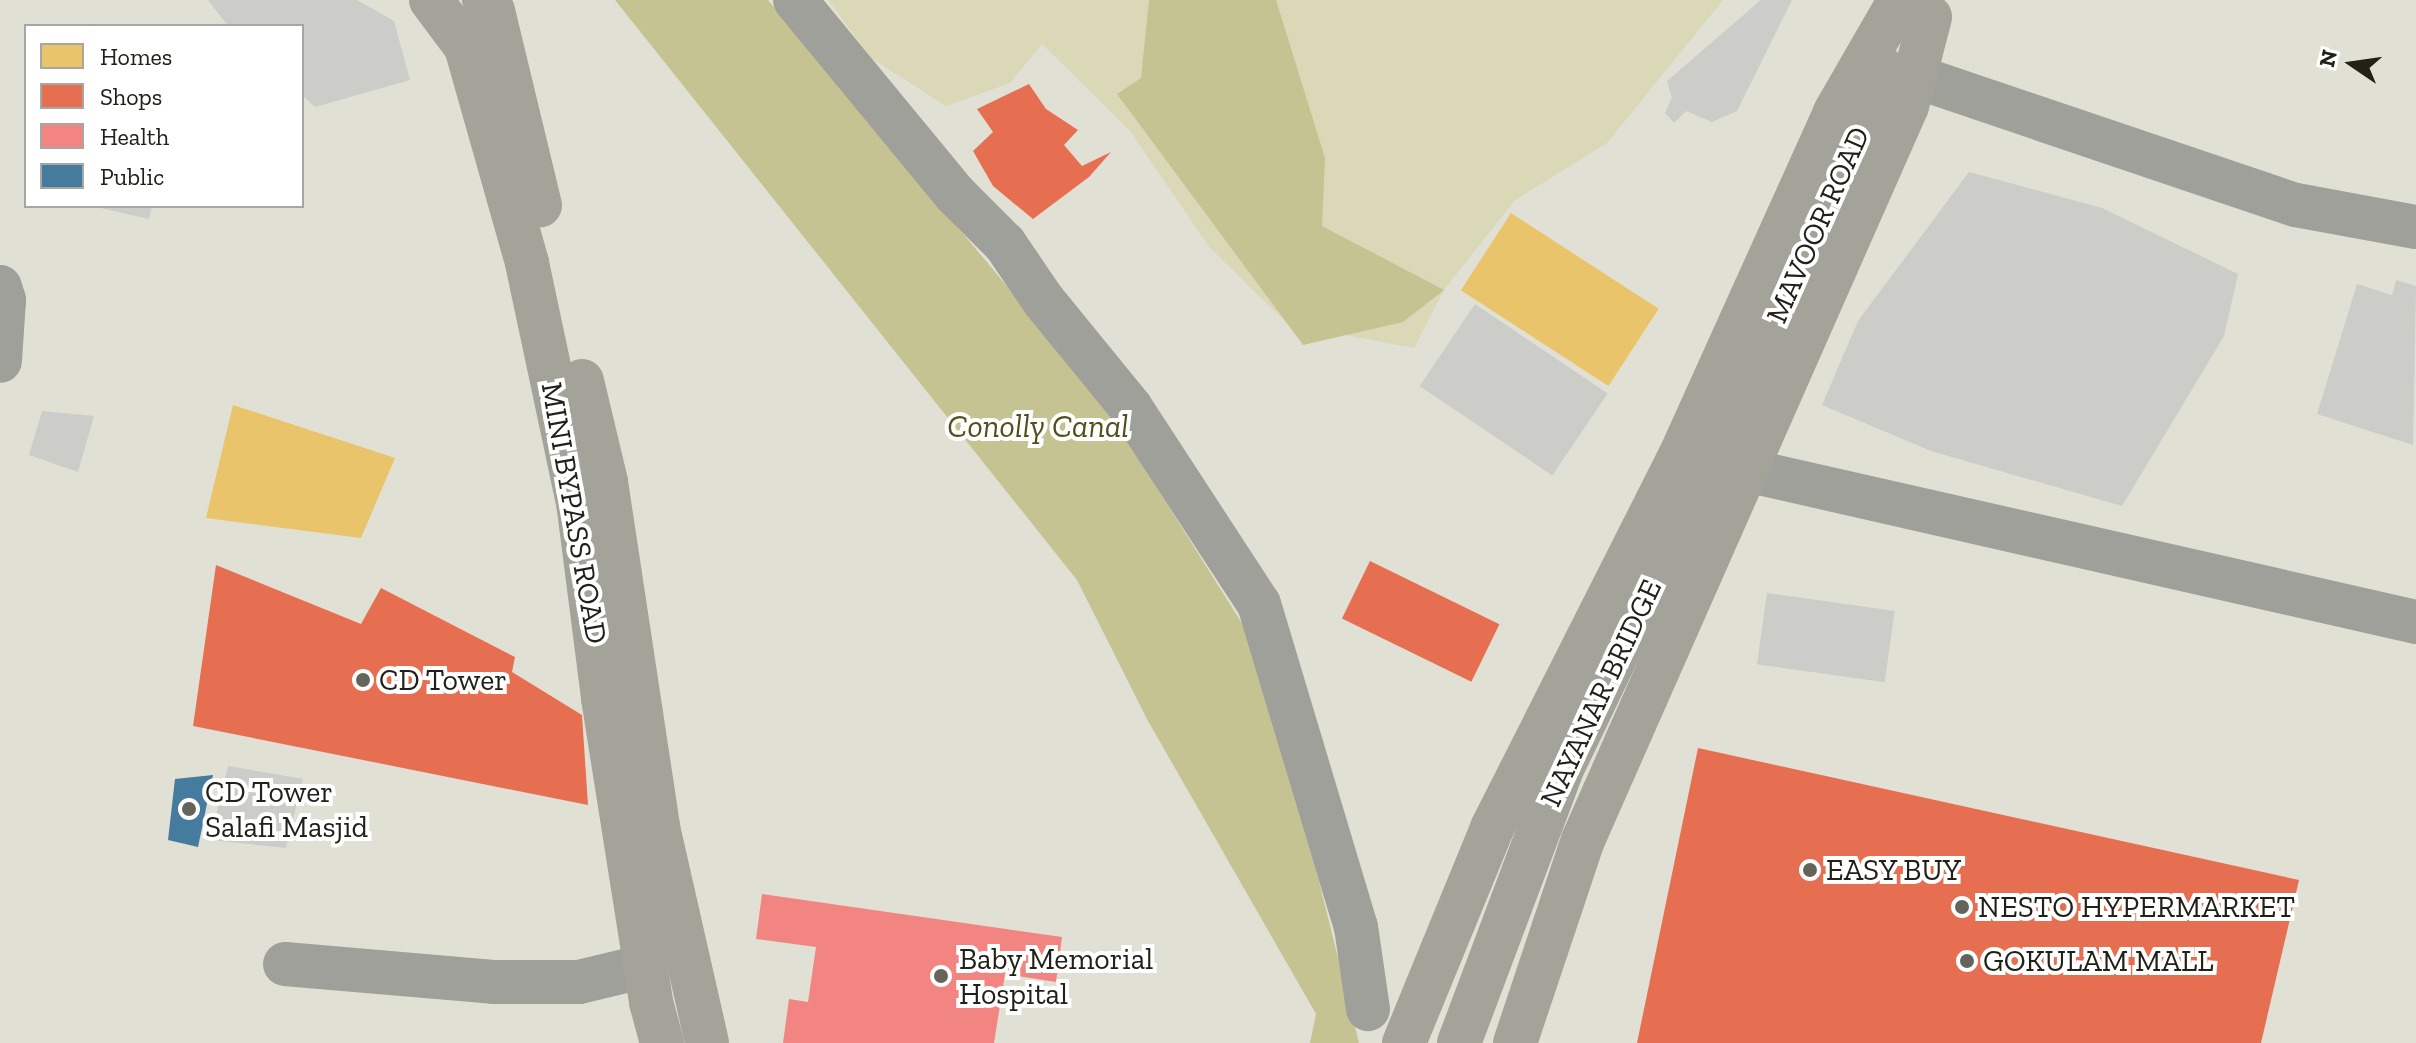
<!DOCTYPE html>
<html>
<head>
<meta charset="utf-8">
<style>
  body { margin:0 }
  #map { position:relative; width:2416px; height:1043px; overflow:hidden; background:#e1e0d4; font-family:"Zilla Slab",serif }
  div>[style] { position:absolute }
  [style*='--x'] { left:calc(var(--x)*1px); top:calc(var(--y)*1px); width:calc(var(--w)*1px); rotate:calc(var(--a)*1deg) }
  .green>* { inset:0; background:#dad8b6 }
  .water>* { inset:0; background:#c6c392 }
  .homes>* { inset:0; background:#e9c46a; transform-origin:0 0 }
  .shops>* { inset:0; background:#e76f51; transform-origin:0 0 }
  .health>* { inset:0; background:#f28482 }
  .public>* { inset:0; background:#457b9d }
  .building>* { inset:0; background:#ccccc9; transform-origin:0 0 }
  .minor>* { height:44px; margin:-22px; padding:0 22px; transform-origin:22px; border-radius:22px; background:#a0a09a }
  .major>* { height:44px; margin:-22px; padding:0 22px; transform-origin:22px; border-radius:22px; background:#a4a39a }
  .dots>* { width:22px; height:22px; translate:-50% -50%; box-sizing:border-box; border:4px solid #fff; border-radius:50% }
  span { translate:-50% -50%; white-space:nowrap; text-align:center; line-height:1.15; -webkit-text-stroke:8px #fff; paint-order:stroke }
  .street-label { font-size:30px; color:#212118 }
  .poi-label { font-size:30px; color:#212118 }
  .left { translate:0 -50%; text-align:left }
  .water-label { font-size:32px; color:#524f1d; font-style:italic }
  .legend { position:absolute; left:24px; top:24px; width:280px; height:184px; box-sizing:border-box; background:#fff; border:2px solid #a6a6a3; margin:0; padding:10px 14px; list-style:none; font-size:24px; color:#212118 }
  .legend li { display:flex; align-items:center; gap:16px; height:40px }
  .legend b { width:40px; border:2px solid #a6a6a3 }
  .north { position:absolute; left:2312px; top:24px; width:80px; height:80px; -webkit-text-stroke:6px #fff; paint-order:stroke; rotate:283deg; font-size:22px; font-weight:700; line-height:32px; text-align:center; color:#212118 }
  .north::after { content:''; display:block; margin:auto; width:28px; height:36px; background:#212118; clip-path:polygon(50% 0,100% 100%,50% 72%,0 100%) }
</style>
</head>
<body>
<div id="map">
  <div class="green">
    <div style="clip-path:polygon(828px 0,1723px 0,1607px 143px,1515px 200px,1444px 290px,1414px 348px,1288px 324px,1210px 248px,1130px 131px,1042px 44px,1010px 83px,946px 106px,871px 58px)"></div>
  </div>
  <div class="water">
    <div style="clip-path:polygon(615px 0,768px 0,1102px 400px,1243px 625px,1318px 877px,1359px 1043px,1310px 1043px,1316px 1014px,1148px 721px,1077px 580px)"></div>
    <div style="clip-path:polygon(1149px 0,1276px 0,1325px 158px,1322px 226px,1444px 290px,1403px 322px,1303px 345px,1117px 94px,1141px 78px)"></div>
  </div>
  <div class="homes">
    <div style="left:1511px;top:213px;width:176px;height:92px;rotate:33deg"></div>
    <div style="clip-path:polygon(233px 405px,395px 458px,361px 538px,206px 518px)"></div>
  </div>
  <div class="shops">
    <div style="clip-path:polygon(1029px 84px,1046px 109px,1078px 130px,1064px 145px,1082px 166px,1111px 152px,1089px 177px,1033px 219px,993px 186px,973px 151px,993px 132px,977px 109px)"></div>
    <div style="left:1370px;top:561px;width:144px;height:64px;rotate:26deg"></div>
    <div style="clip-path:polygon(216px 565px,361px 624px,381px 588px,515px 657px,512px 672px,582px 715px,588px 805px,193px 726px)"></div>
    <div style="clip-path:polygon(1698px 748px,2299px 880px,2261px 1043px,1637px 1043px)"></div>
  </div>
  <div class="health">
    <div style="clip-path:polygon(762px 894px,1062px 937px,1056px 982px,1005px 974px,994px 1043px,783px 1043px,789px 999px,808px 1002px,816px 947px,756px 939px)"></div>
  </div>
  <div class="public">
    <div style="clip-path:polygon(213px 775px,198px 847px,168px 840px,175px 779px)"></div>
  </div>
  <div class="building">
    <div style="clip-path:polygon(208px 0,357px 0,394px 21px,410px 80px,315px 107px,302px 95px,302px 26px,228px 26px)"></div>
    <div style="clip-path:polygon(1761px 0,1792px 0,1737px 111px,1712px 122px,1686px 111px,1674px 123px,1665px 113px,1672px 98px,1667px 81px)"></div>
    <div style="clip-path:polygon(1969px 172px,2102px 208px,2238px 274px,2224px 336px,2122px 506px,1931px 451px,1822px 405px,1858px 321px)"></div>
    <div style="clip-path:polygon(92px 206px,152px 206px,149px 219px)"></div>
    <div style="clip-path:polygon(2396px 280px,2416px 286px,2413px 445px,2317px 414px,2357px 284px,2392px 295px)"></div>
    <div style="left:1475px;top:304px;width:160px;height:99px;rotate:34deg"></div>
    <div style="clip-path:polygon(42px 411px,94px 416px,78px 472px,29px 455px)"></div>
    <div style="left:1767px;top:593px;width:129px;height:72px;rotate:8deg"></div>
    <div style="clip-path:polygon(228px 766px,303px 779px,286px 848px,210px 840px)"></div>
  </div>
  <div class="minor">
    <div style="--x:795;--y:0;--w:253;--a:50.5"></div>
    <div style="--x:956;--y:195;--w:69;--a:45"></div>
    <div style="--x:1005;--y:244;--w:68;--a:55.8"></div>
    <div style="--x:1043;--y:300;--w:139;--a:50.8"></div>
    <div style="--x:1131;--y:408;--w:234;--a:56.9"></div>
    <div style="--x:1259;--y:604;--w:337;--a:73.3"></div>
    <div style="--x:1356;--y:927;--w:83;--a:81.7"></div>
    <div style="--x:1917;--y:77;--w:400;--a:18.7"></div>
    <div style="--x:2296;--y:205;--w:122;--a:10.4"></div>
    <div style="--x:0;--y:287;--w:14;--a:73"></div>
    <div style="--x:4;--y:300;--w:61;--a:93.8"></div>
    <div style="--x:1724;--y:465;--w:710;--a:12.78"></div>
    <div style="--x:285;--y:964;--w:209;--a:4.9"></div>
    <div style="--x:493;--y:982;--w:86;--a:0"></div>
    <div style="--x:579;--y:982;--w:68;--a:-13.6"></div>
  </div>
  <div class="major">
    <div style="--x:431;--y:0;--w:59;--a:53.3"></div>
    <div style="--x:466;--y:47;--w:224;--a:74.2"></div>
    <div style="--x:527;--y:263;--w:244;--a:78"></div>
    <div style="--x:578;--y:502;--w:198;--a:82.7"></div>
    <div style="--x:603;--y:698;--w:308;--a:81"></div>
    <div style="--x:651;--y:1002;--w:42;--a:75"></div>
    <div style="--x:484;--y:0;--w:14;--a:51"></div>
    <div style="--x:493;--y:11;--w:200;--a:76.4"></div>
    <div style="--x:582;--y:381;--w:104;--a:76.6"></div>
    <div style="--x:606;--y:482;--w:349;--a:81.4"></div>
    <div style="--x:658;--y:827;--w:221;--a:77.2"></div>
    <div style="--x:1404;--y:1043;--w:232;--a:-67.7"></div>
    <div style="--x:1492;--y:828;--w:417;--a:-63.2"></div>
    <div style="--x:1680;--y:456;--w:377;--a:-65.7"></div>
    <div style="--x:1835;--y:112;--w:128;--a:-60"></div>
    <div style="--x:1459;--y:1043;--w:290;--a:-69.4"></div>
    <div style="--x:1561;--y:771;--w:465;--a:-64.4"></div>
    <div style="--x:1762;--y:352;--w:278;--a:-66"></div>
    <div style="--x:1875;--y:98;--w:31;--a:-77"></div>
    <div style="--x:1515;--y:1043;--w:214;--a:-71.5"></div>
    <div style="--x:1583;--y:840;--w:802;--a:-66.18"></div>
    <div style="--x:1907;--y:106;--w:92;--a:-75.5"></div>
  </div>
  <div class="dots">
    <div style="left:363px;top:680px;background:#64645a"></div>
    <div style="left:189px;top:809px;background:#64645a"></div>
    <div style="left:1810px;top:870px;background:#64645a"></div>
    <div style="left:1962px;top:907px;background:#64645a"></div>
    <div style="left:1967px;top:961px;background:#64645a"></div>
    <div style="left:941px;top:976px;background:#64645a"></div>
  </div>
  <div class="street-label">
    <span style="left:1818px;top:225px;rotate:-66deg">MAVOOR ROAD</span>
    <span style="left:574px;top:513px;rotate:80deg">MINI BYPASS ROAD</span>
    <span style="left:1601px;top:693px;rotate:-65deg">NAYANAR BRIDGE</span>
  </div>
  <div class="poi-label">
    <span class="left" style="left:379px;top:680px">CD Tower</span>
    <span class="left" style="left:205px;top:809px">CD Tower<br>Salafi Masjid</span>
    <span class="left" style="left:1826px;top:870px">EASY BUY</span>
    <span class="left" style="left:1978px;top:907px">NESTO HYPERMARKET</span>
    <span class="left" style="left:959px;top:976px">Baby Memorial<br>Hospital</span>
    <span class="left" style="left:1983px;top:961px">GOKULAM MALL</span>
  </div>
  <div class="water-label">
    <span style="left:1038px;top:426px">Conolly Canal</span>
  </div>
  <ul class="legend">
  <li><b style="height:22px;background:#e9c46a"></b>Homes</li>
  <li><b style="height:22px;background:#e76f51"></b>Shops</li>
  <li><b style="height:22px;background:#f28482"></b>Health</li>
  <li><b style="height:22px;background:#457b9d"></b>Public</li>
  </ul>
  <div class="north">N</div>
</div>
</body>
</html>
